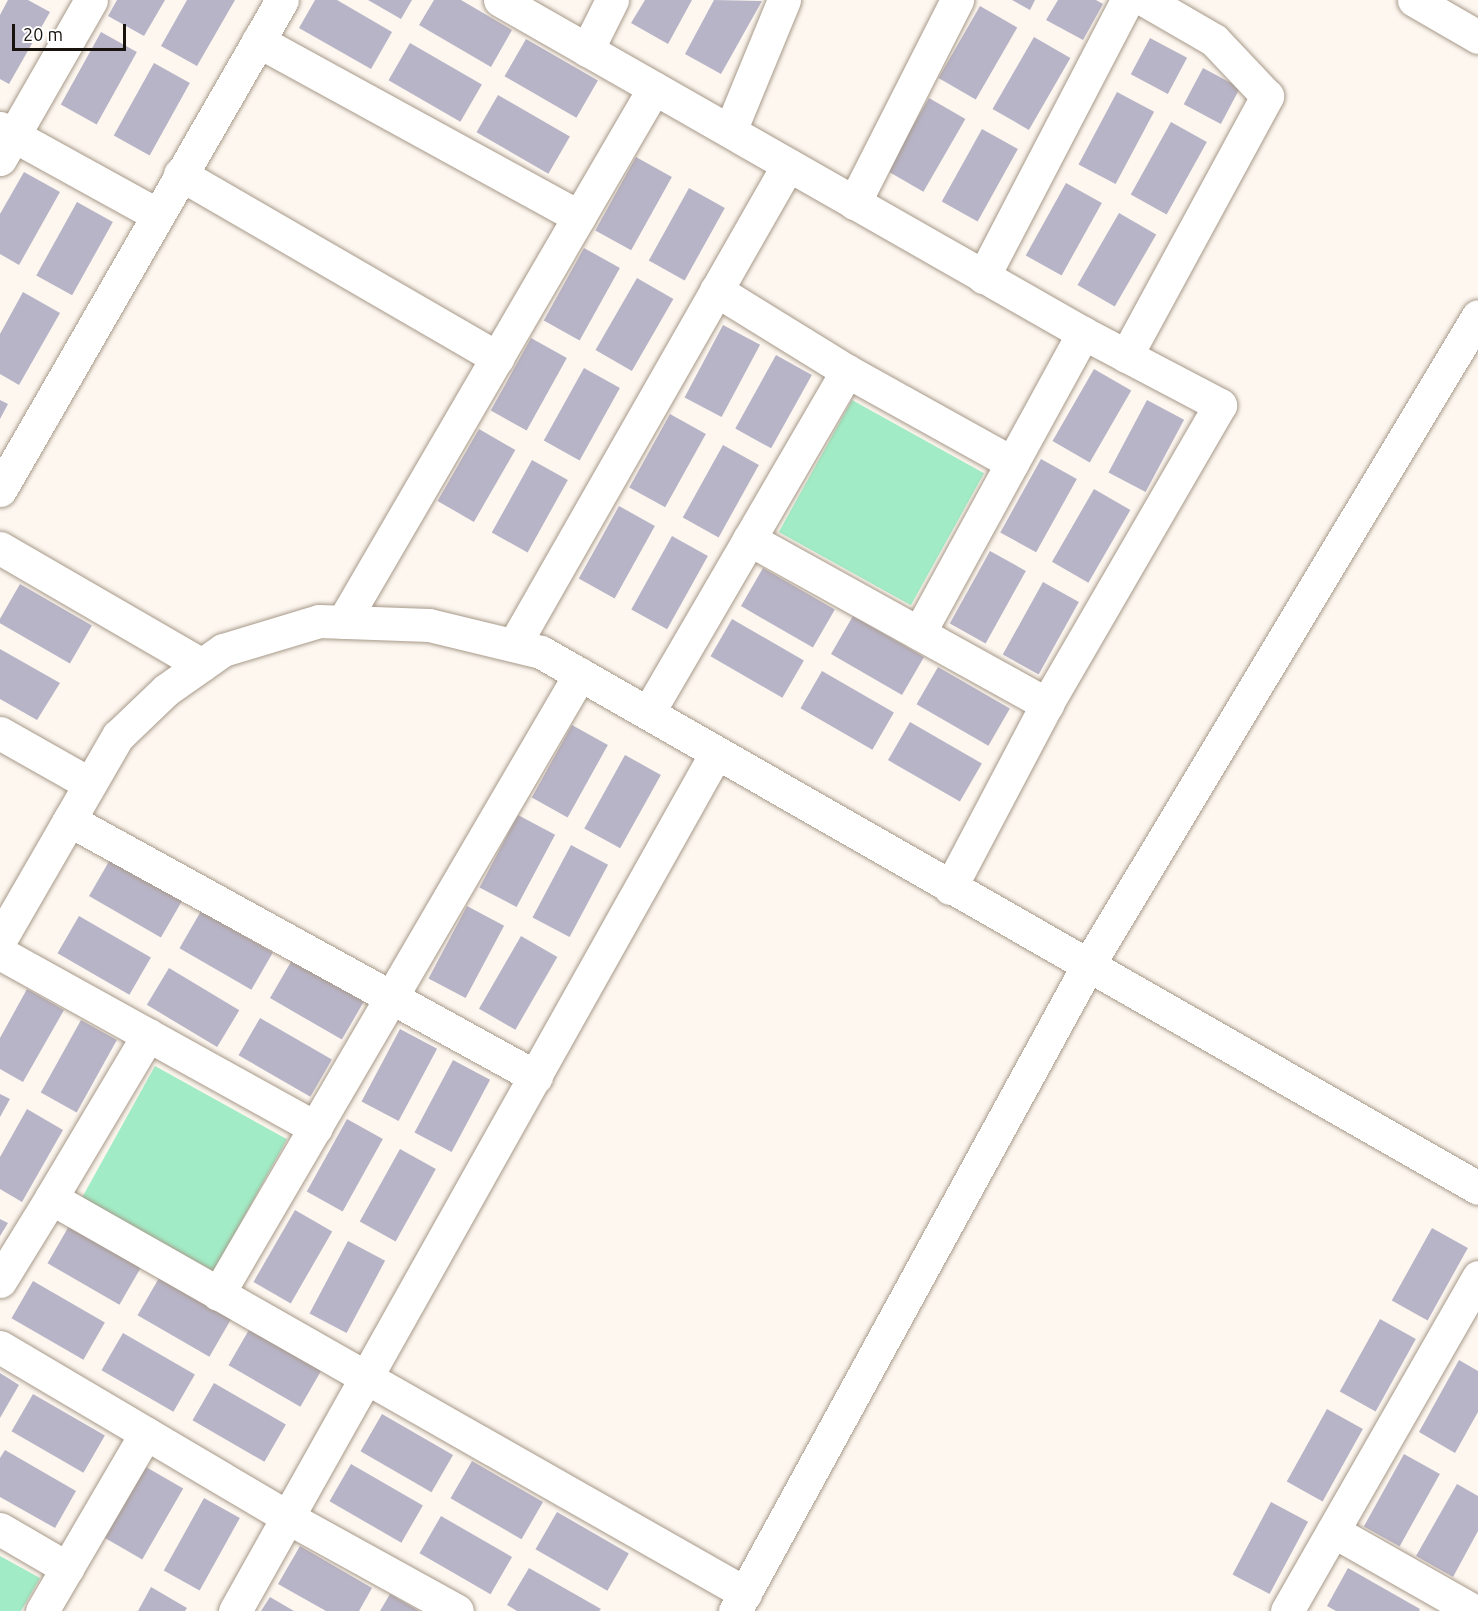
<!DOCTYPE html>
<html>
<head>
<meta charset="utf-8">
<style>
  body { margin:0 }
  #map { position:relative; width:1478px; height:1611px; overflow:hidden; background:#fdf7f0; font-family:Ubuntu,sans-serif }
  div>[style] { position:absolute }
  [style*='--x'] { left:calc(var(--x)*1px); top:calc(var(--y)*1px); width:calc(var(--w)*1px); rotate:calc(var(--a)*1deg) }
  .green>* { inset:0; background:#a1ecc6; transform-origin:0 0 }
  .building>* { inset:0; background:#b8b4c7; transform-origin:0 0 }
  .roads { filter:drop-shadow(0 0 2px #a79989) drop-shadow(0 0 2px #a79989) }
  .minor>* { height:33px; margin:-16.5px; padding:0 16.5px; transform-origin:16.5px; border-radius:16.5px; background:#fff }
  span { translate:-50% -50%; white-space:nowrap; text-align:center; line-height:1.15; -webkit-text-stroke:4.5px #fff; paint-order:stroke }
  .scale { position:absolute; left:12px; top:24px; width:114px; height:27px; box-sizing:border-box; border:3px solid #18130d; border-top:0; padding-left:8px; font-size:18px; line-height:21px; white-space:nowrap; color:#18130d; -webkit-text-stroke:4px #fff; paint-order:stroke }
</style>
</head>
<body>
<div id="map">
  <div class="green">
    <div style="left:852px;top:400px;width:151px;height:151px;rotate:29deg"></div>
    <div style="left:155px;top:1066px;width:151px;height:151px;rotate:29deg"></div>
    <div style="clip-path:polygon(0 1556px,40px 1578px,21px 1611px,0 1611px)"></div>
  </div>
  <div class="building">
    <div style="clip-path:polygon(8px 0,28px 0,50px 12px,9px 84px,0 79px,0 15px)"></div>
    <div style="clip-path:polygon(117px 0,165px 0,144px 36px,108px 16px)"></div>
    <div style="clip-path:polygon(187px 0,235px 0,197px 66px,161px 46px)"></div>
    <div style="clip-path:polygon(315px 0,337px 0,392px 32px,371px 69px,299px 28px)"></div>
    <div style="clip-path:polygon(368px 0,412px 0,401px 19px)"></div>
    <div style="clip-path:polygon(434px 0,461px 0,512px 30px,491px 67px,419px 25px)"></div>
    <div style="clip-path:polygon(645px 0,692px 0,668px 44px,631px 23px)"></div>
    <div style="clip-path:polygon(714px 0,762px 1px,721px 74px,685px 54px)"></div>
    <div style="clip-path:polygon(1012px 0,1035px 0,1030px 10px)"></div>
    <div style="clip-path:polygon(1058px 0,1096px 0,1103px 4px,1083px 40px,1046px 20px)"></div>
    <div style="left:980px;top:6px;width:43px;height:83px;rotate:30deg"></div>
    <div style="left:101px;top:32px;width:41px;height:83px;rotate:29deg"></div>
    <div style="left:1034px;top:37px;width:42px;height:83px;rotate:30deg"></div>
    <div style="left:1150px;top:38px;width:42px;height:41px;rotate:28deg"></div>
    <div style="left:526px;top:39px;width:83px;height:43px;rotate:30deg"></div>
    <div style="left:410px;top:43px;width:83px;height:43px;rotate:30deg"></div>
    <div style="left:154px;top:63px;width:41px;height:83px;rotate:29deg"></div>
    <div style="left:1203px;top:68px;width:42px;height:41px;rotate:28deg"></div>
    <div style="left:1117px;top:92px;width:42px;height:82px;rotate:28deg"></div>
    <div style="left:498px;top:95px;width:83px;height:43px;rotate:30deg"></div>
    <div style="left:929px;top:98px;width:42px;height:84px;rotate:30deg"></div>
    <div style="left:1171px;top:122px;width:41px;height:83px;rotate:29deg"></div>
    <div style="left:982px;top:129px;width:41px;height:83px;rotate:29deg"></div>
    <div style="left:636px;top:157px;width:41px;height:84px;rotate:29deg"></div>
    <div style="clip-path:polygon(24px 172px,60px 192px,19px 265px,0 254px,0 214px)"></div>
    <div style="left:1066px;top:183px;width:41px;height:83px;rotate:29deg"></div>
    <div style="left:689px;top:188px;width:41px;height:83px;rotate:29deg"></div>
    <div style="left:77px;top:202px;width:41px;height:84px;rotate:29deg"></div>
    <div style="left:1119px;top:213px;width:43px;height:83px;rotate:30deg"></div>
    <div style="left:584px;top:248px;width:41px;height:83px;rotate:29deg"></div>
    <div style="left:637px;top:278px;width:42px;height:83px;rotate:30deg"></div>
    <div style="clip-path:polygon(23px 292px,60px 313px,19px 385px,0 374px,0 334px)"></div>
    <div style="left:723px;top:325px;width:42px;height:82px;rotate:28deg"></div>
    <div style="left:531px;top:338px;width:41px;height:83px;rotate:29deg"></div>
    <div style="left:776px;top:355px;width:41px;height:84px;rotate:29deg"></div>
    <div style="left:584px;top:368px;width:41px;height:83px;rotate:29deg"></div>
    <div style="left:1094px;top:369px;width:43px;height:83px;rotate:30deg"></div>
    <div style="clip-path:polygon(0 400px,8px 404px,0 419px)"></div>
    <div style="left:1147px;top:400px;width:42px;height:82px;rotate:28deg"></div>
    <div style="left:670px;top:414px;width:41px;height:84px;rotate:29deg"></div>
    <div style="left:479px;top:429px;width:42px;height:83px;rotate:30deg"></div>
    <div style="left:723px;top:445px;width:41px;height:83px;rotate:29deg"></div>
    <div style="left:1041px;top:459px;width:41px;height:84px;rotate:29deg"></div>
    <div style="left:532px;top:460px;width:41px;height:83px;rotate:29deg"></div>
    <div style="left:1094px;top:489px;width:42px;height:84px;rotate:30deg"></div>
    <div style="left:619px;top:506px;width:41px;height:83px;rotate:29deg"></div>
    <div style="left:672px;top:536px;width:41px;height:84px;rotate:29deg"></div>
    <div style="left:990px;top:551px;width:41px;height:83px;rotate:29deg"></div>
    <div style="left:763px;top:568px;width:83px;height:44px;rotate:30deg"></div>
    <div style="left:1043px;top:582px;width:41px;height:83px;rotate:29deg"></div>
    <div style="left:20px;top:584px;width:83px;height:44px;rotate:30deg"></div>
    <div style="left:853px;top:616px;width:82px;height:44px;rotate:30deg"></div>
    <div style="left:732px;top:619px;width:83px;height:43px;rotate:30deg"></div>
    <div style="clip-path:polygon(0 649px,60px 683px,37px 720px,0 699px)"></div>
    <div style="left:938px;top:667px;width:83px;height:43px;rotate:30deg"></div>
    <div style="left:822px;top:671px;width:83px;height:43px;rotate:30deg"></div>
    <div style="left:910px;top:722px;width:83px;height:44px;rotate:30deg"></div>
    <div style="left:572px;top:725px;width:41px;height:83px;rotate:29deg"></div>
    <div style="left:625px;top:755px;width:41px;height:84px;rotate:29deg"></div>
    <div style="left:518px;top:815px;width:42px;height:82px;rotate:28deg"></div>
    <div style="left:571px;top:845px;width:42px;height:82px;rotate:28deg"></div>
    <div style="left:111px;top:858px;width:83px;height:44px;rotate:30deg"></div>
    <div style="left:467px;top:906px;width:42px;height:82px;rotate:28deg"></div>
    <div style="left:201px;top:911px;width:83px;height:43px;rotate:30deg"></div>
    <div style="left:79px;top:916px;width:83px;height:43px;rotate:30deg"></div>
    <div style="left:521px;top:936px;width:42px;height:84px;rotate:30deg"></div>
    <div style="left:292px;top:960px;width:83px;height:44px;rotate:30deg"></div>
    <div style="left:169px;top:968px;width:82px;height:43px;rotate:31deg"></div>
    <div style="clip-path:polygon(27px 989px,64px 1010px,23px 1082px,0 1069px,0 1038px)"></div>
    <div style="left:260px;top:1018px;width:83px;height:43px;rotate:30deg"></div>
    <div style="left:81px;top:1020px;width:41px;height:83px;rotate:29deg"></div>
    <div style="left:400px;top:1029px;width:42px;height:82px;rotate:28deg"></div>
    <div style="left:453px;top:1060px;width:42px;height:82px;rotate:28deg"></div>
    <div style="clip-path:polygon(0 1094px,10px 1099px,0 1117px)"></div>
    <div style="clip-path:polygon(27px 1109px,63px 1130px,22px 1202px,0 1189px,0 1157px)"></div>
    <div style="left:347px;top:1119px;width:41px;height:83px;rotate:29deg"></div>
    <div style="left:400px;top:1149px;width:41px;height:83px;rotate:29deg"></div>
    <div style="left:295px;top:1210px;width:43px;height:83px;rotate:30deg"></div>
    <div style="clip-path:polygon(0 1219px,8px 1223px,0 1236px)"></div>
    <div style="left:69px;top:1226px;width:83px;height:43px;rotate:30deg"></div>
    <div style="left:1432px;top:1228px;width:41px;height:83px;rotate:29deg"></div>
    <div style="left:348px;top:1241px;width:42px;height:82px;rotate:28deg"></div>
    <div style="left:159px;top:1278px;width:83px;height:43px;rotate:30deg"></div>
    <div style="left:33px;top:1281px;width:83px;height:43px;rotate:30deg"></div>
    <div style="left:1380px;top:1319px;width:41px;height:83px;rotate:29deg"></div>
    <div style="left:250px;top:1328px;width:83px;height:43px;rotate:30deg"></div>
    <div style="left:123px;top:1333px;width:83px;height:43px;rotate:30deg"></div>
    <div style="clip-path:polygon(1459px 1360px,1478px 1371px,1478px 1412px,1455px 1453px,1419px 1432px)"></div>
    <div style="clip-path:polygon(0 1373px,19px 1385px,0 1418px)"></div>
    <div style="left:214px;top:1383px;width:83px;height:43px;rotate:30deg"></div>
    <div style="left:33px;top:1394px;width:83px;height:43px;rotate:30deg"></div>
    <div style="left:1327px;top:1409px;width:41px;height:83px;rotate:29deg"></div>
    <div style="left:382px;top:1414px;width:82px;height:43px;rotate:30deg"></div>
    <div style="clip-path:polygon(5px 1450px,76px 1491px,55px 1528px,0 1497px,0 1458px)"></div>
    <div style="left:1404px;top:1454px;width:41px;height:83px;rotate:29deg"></div>
    <div style="left:472px;top:1461px;width:82px;height:43px;rotate:30deg"></div>
    <div style="left:351px;top:1464px;width:83px;height:43px;rotate:30deg"></div>
    <div style="left:146px;top:1467px;width:43px;height:82px;rotate:30deg"></div>
    <div style="clip-path:polygon(1457px 1484px,1478px 1496px,1478px 1531px,1453px 1577px,1416px 1556px)"></div>
    <div style="left:204px;top:1498px;width:41px;height:83px;rotate:29deg"></div>
    <div style="left:1271px;top:1502px;width:42px;height:82px;rotate:28deg"></div>
    <div style="left:557px;top:1512px;width:83px;height:43px;rotate:30deg"></div>
    <div style="left:441px;top:1516px;width:82px;height:43px;rotate:30deg"></div>
    <div style="clip-path:polygon(300px 1546px,372px 1588px,359px 1611px,326px 1611px,278px 1584px)"></div>
    <div style="clip-path:polygon(529px 1568px,601px 1609px,599px 1611px,517px 1611px,507px 1605px)"></div>
    <div style="clip-path:polygon(1348px 1568px,1420px 1609px,1419px 1611px,1336px 1611px,1327px 1606px)"></div>
    <div style="clip-path:polygon(151px 1587px,187px 1608px,185px 1611px,138px 1611px)"></div>
    <div style="clip-path:polygon(390px 1594px,419px 1611px,380px 1611px)"></div>
    <div style="clip-path:polygon(270px 1597px,294px 1611px,261px 1611px)"></div>
  </div>
  <div class="roads">
    <div class="minor">
      <div style="--x:500;--y:0;--w:671;--a:29.73"></div>
      <div style="--x:1083;--y:333;--w:155;--a:27.7"></div>
      <div style="--x:1220;--y:405;--w:345;--a:120.1"></div>
      <div style="--x:1047;--y:704;--w:208;--a:117.8"></div>
      <div style="--x:1414;--y:0;--w:74;--a:30"></div>
      <div style="--x:258;--y:41;--w:366;--a:28.7"></div>
      <div style="--x:587;--y:50;--w:56;--a:-63.4"></div>
      <div style="--x:0;--y:128;--w:178;--a:28.9"></div>
      <div style="--x:730;--y:131;--w:142;--a:-67.6"></div>
      <div style="--x:0;--y:159;--w:183;--a:-60.2"></div>
      <div style="--x:180;--y:174;--w:367;--a:30.1"></div>
      <div style="--x:854;--y:203;--w:228;--a:-63.1"></div>
      <div style="--x:983;--y:277;--w:312;--a:-62.5"></div>
      <div style="--x:1126;--y:356;--w:296;--a:-61.5"></div>
      <div style="--x:1267;--y:96;--w:77;--a:-133.4"></div>
      <div style="--x:1214;--y:40;--w:80;--a:-149.9"></div>
      <div style="--x:847;--y:371;--w:189;--a:29.1"></div>
      <div style="--x:0;--y:490;--w:565;--a:-60.08"></div>
      <div style="--x:749;--y:539;--w:341;--a:29"></div>
      <div style="--x:0;--y:548;--w:233;--a:30.1"></div>
      <div style="--x:343;--y:622;--w:618;--a:-59.78"></div>
      <div style="--x:919;--y:633;--w:342;--a:-61.3"></div>
      <div style="--x:514;--y:645;--w:553;--a:-60.28"></div>
      <div style="--x:648;--y:713;--w:396;--a:-59.8"></div>
      <div style="--x:847;--y:371;--w:154;--a:-148.3"></div>
      <div style="--x:0;--y:733;--w:103;--a:29.5"></div>
      <div style="--x:69;--y:820;--w:533;--a:28.82"></div>
      <div style="--x:0;--y:940;--w:236;--a:-60"></div>
      <div style="--x:118;--y:736;--w:66;--a:-43.8"></div>
      <div style="--x:166;--y:690;--w:70;--a:-35.1"></div>
      <div style="--x:223;--y:650;--w:100;--a:-16.8"></div>
      <div style="--x:319;--y:621;--w:110;--a:2.1"></div>
      <div style="--x:429;--y:625;--w:115;--a:13.6"></div>
      <div style="--x:541;--y:652;--w:1079;--a:29.77"></div>
      <div style="--x:0;--y:953;--w:361;--a:29"></div>
      <div style="--x:51;--y:1198;--w:190;--a:-59.2"></div>
      <div style="--x:0;--y:1281;--w:97;--a:-58.4"></div>
      <div style="--x:51;--y:1198;--w:799;--a:29.65"></div>
      <div style="--x:218;--y:1294;--w:718;--a:-59.72"></div>
      <div style="--x:0;--y:1347;--w:334;--a:30.6"></div>
      <div style="--x:287;--y:1517;--w:194;--a:28.9"></div>
      <div style="--x:0;--y:1529;--w:78;--a:30.2"></div>
      <div style="--x:1333;--y:1531;--w:162;--a:29.6"></div>
      <div style="--x:42;--y:1611;--w:206;--a:-59.7"></div>
      <div style="--x:235;--y:1611;--w:984;--a:-60.72"></div>
      <div style="--x:735;--y:1611;--w:734;--a:-61.34"></div>
      <div style="--x:1087;--y:967;--w:759;--a:-59.01"></div>
      <div style="--x:1287;--y:1611;--w:385;--a:-60.2"></div>
    </div>
  </div>
  <div class="scale">20 m</div>
</div>
</body>
</html>
